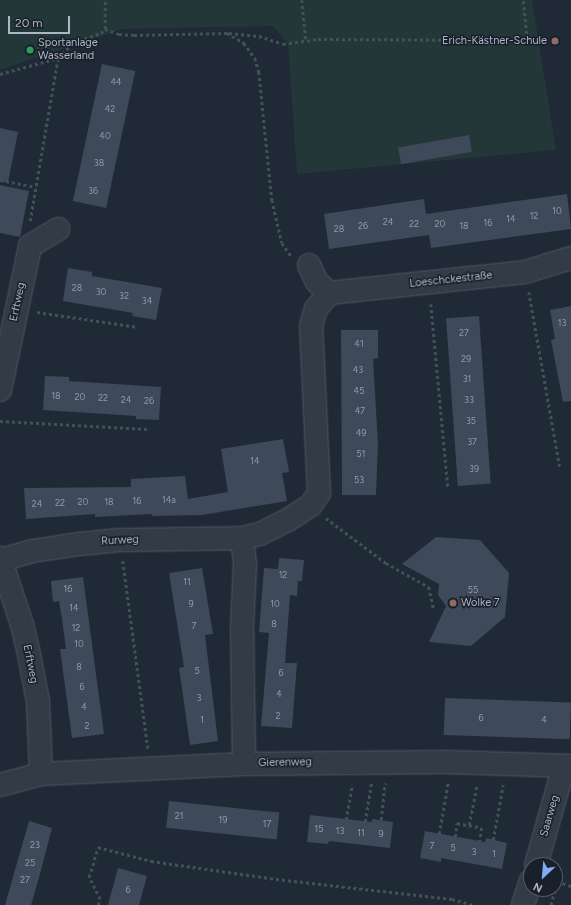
<!DOCTYPE html>
<html>
<head>
<meta charset="utf-8">
<style>
  body { margin:0 }
  #map { position:relative; width:571px; height:905px; overflow:hidden; background:#202936; font-family:Figtree,sans-serif }
  div>[style] { position:absolute }
  [style*='--x'] { left:calc(var(--x)*1px); top:calc(var(--y)*1px); width:calc(var(--w)*1px); rotate:calc(var(--a)*1deg) }
  .green>* { inset:0; background:#233638 }
  .building>* { inset:0; background:#3e4959; transform-origin:0 0 }
  .path>* { height:2.5px; margin-top:-1.25px; transform-origin:0; background:repeating-linear-gradient(90deg,#3f5255 0 3px,transparent 0 6px) }
  .roads { filter:drop-shadow(0 0 1px #515965) drop-shadow(0 0 1px #515965) }
  .minor>* { height:22px; margin:-11px; padding:0 11px; transform-origin:11px; border-radius:11px; background:#333b47 }
  .dots>* { width:11px; height:11px; translate:-50% -50%; box-sizing:border-box; border:2px solid #19202b; border-radius:50% }
  span { translate:-50% -50%; white-space:nowrap; text-align:center; line-height:1.15; -webkit-text-stroke:3px #19202b; paint-order:stroke }
  .number-label { font-size:9px; color:#919ba9 }
  .number-label span { -webkit-text-stroke-width:0 }
  .poi-label { font-size:11px; color:#adb6c4 }
  .right { translate:-100% -50%; text-align:right }
  .left { translate:0 -50%; text-align:left }
  .street-label { font-size:11px; color:#adb6c4 }
  .north { position:absolute; left:523px; top:857px; width:40px; height:40px; box-sizing:border-box; background:#19202b; border:1px solid #545c68; border-radius:50%; rotate:206deg; font-size:11px; font-weight:700; line-height:16px; text-align:center; color:#adb6c4 }
  .north::after { content:''; display:block; margin:auto; width:14px; height:18px; background:#80abf6; clip-path:polygon(50% 0,100% 100%,50% 72%,0 100%) }
  .scale { position:absolute; left:8px; top:16px; width:62px; height:18px; box-sizing:border-box; border:2px solid #adb6c4; border-top:0; padding-left:5px; font-size:12px; line-height:14px; white-space:nowrap; color:#adb6c4; -webkit-text-stroke:3px #19202b; paint-order:stroke }
</style>
</head>
<body>
<div id="map">
  <div class="green">
    <div style="clip-path:polygon(0 0,532px 0,556px 150px,297px 174px,288px 44px,273px 26px,122px 29px,0 70px)"></div>
  </div>
  <div class="building">
    <div style="left:102px;top:64px;width:34px;height:140px;rotate:12deg"></div>
    <div style="clip-path:polygon(0 128px,18px 132px,8px 182px,0 182px)"></div>
    <div style="left:469px;top:135px;width:17px;height:72px;rotate:80deg"></div>
    <div style="clip-path:polygon(0 185px,29px 191px,20px 237px,0 233px)"></div>
    <div style="clip-path:polygon(567px 194px,571px 229px,431px 248px,429px 235px,329px 249px,324px 214px,424px 199px,426px 214px)"></div>
    <div style="clip-path:polygon(68px 268px,92px 272px,92px 276px,162px 288px,156px 320px,132px 316px,133px 313px,63px 301px)"></div>
    <div style="clip-path:polygon(571px 306px,571px 401px,563px 402px,551px 340px,555px 339px,550px 310px)"></div>
    <div style="left:479px;top:316px;width:168px;height:33px;rotate:86deg"></div>
    <div style="clip-path:polygon(341px 330px,378px 330px,378px 358px,373px 359px,378px 443px,376px 495px,342px 495px)"></div>
    <div style="clip-path:polygon(45px 376px,69px 377px,69px 381px,161px 387px,159px 420px,136px 419px,136px 416px,43px 410px)"></div>
    <div style="clip-path:polygon(283px 439px,289px 472px,282px 473px,287px 501px,202px 515px,152px 516px,152px 514px,95px 517px,95px 514px,26px 519px,24px 488px,131px 487px,131px 479px,185px 476px,188px 499px,228px 492px,221px 449px)"></div>
    <div style="clip-path:polygon(436px 537px,480px 540px,509px 573px,505px 617px,471px 646px,429px 642px,446px 606px,438px 595px,439px 584px,402px 564px)"></div>
    <div style="clip-path:polygon(279px 558px,304px 560px,302px 581px,298px 581px,297px 596px,290px 595px,285px 663px,297px 663px,292px 728px,261px 726px,269px 633px,259px 632px,264px 568px,278px 569px)"></div>
    <div style="clip-path:polygon(202px 568px,213px 634px,205px 635px,218px 741px,190px 745px,179px 668px,184px 667px,169px 573px)"></div>
    <div style="clip-path:polygon(83px 577px,104px 734px,72px 738px,60px 649px,66px 649px,62px 619px,59px 601px,53px 602px,51px 581px)"></div>
    <div style="left:445px;top:698px;width:126px;height:37px;rotate:2deg"></div>
    <div style="left:169px;top:801px;width:111px;height:27px;rotate:6deg"></div>
    <div style="clip-path:polygon(310px 815px,372px 822px,372px 819px,393px 822px,390px 848px,329px 841px,328px 844px,307px 842px)"></div>
    <div style="clip-path:polygon(29px 821px,52px 828px,40px 874px,31px 905px,5px 905px)"></div>
    <div style="clip-path:polygon(425px 831px,485px 842px,486px 838px,507px 843px,502px 869px,441px 858px,441px 862px,420px 858px)"></div>
    <div style="clip-path:polygon(118px 868px,147px 876px,139px 905px,108px 905px)"></div>
  </div>
  <div class="path">
    <div style="--x:302;--y:0;--w:41;--a:84.4"></div>
    <div style="--x:105;--y:29;--w:15;--a:20"></div>
    <div style="--x:119;--y:34;--w:15;--a:4"></div>
    <div style="--x:134;--y:35;--w:93;--a:-1.2"></div>
    <div style="--x:227;--y:33;--w:20;--a:30"></div>
    <div style="--x:244;--y:43;--w:19;--a:54"></div>
    <div style="--x:255;--y:58;--w:15;--a:74"></div>
    <div style="--x:259;--y:72;--w:129;--a:84.2"></div>
    <div style="--x:272;--y:200;--w:44;--a:76.9"></div>
    <div style="--x:282;--y:243;--w:16;--a:55"></div>
    <div style="--x:229;--y:33;--w:30;--a:6"></div>
    <div style="--x:259;--y:36;--w:25;--a:18"></div>
    <div style="--x:283;--y:44;--w:35;--a:-8"></div>
    <div style="--x:318;--y:39;--w:209;--a:0.3"></div>
    <div style="--x:527;--y:40;--w:40;--a:-95.7"></div>
    <div style="--x:0;--y:74;--w:60;--a:-15.4"></div>
    <div style="--x:58;--y:58;--w:21;--a:-45"></div>
    <div style="--x:73;--y:43;--w:30;--a:-20"></div>
    <div style="--x:101;--y:33;--w:6;--a:-45"></div>
    <div style="--x:105;--y:29;--w:29;--a:-90"></div>
    <div style="--x:0;--y:180;--w:36;--a:11"></div>
    <div style="--x:30;--y:221;--w:165;--a:-80.3"></div>
    <div style="--x:529;--y:292;--w:179;--a:80"></div>
    <div style="--x:431;--y:304;--w:185;--a:84.7"></div>
    <div style="--x:37;--y:312;--w:102;--a:8.4"></div>
    <div style="--x:0;--y:421;--w:147;--a:3.1"></div>
    <div style="--x:326;--y:518;--w:75;--a:36.9"></div>
    <div style="--x:386;--y:563;--w:49;--a:29.2"></div>
    <div style="--x:429;--y:587;--w:24;--a:78"></div>
    <div style="--x:123;--y:561;--w:189;--a:82.4"></div>
    <div style="--x:346;--y:820;--w:36;--a:-80"></div>
    <div style="--x:381;--y:820;--w:37;--a:-84"></div>
    <div style="--x:365;--y:822;--w:39;--a:-81"></div>
    <div style="--x:469;--y:825;--w:42;--a:-79"></div>
    <div style="--x:439;--y:834;--w:52;--a:-80"></div>
    <div style="--x:455;--y:837;--w:14;--a:-82"></div>
    <div style="--x:457;--y:823;--w:25;--a:11"></div>
    <div style="--x:482;--y:828;--w:13;--a:99"></div>
    <div style="--x:493;--y:840;--w:56;--a:-79.7"></div>
    <div style="--x:557;--y:881;--w:15;--a:20"></div>
    <div style="--x:98;--y:905;--w:6;--a:-72"></div>
    <div style="--x:100;--y:899;--w:25;--a:-117"></div>
    <div style="--x:89;--y:877;--w:31;--a:-73"></div>
    <div style="--x:98;--y:847;--w:55;--a:14.8"></div>
    <div style="--x:151;--y:861;--w:126;--a:8.2"></div>
    <div style="--x:276;--y:879;--w:177;--a:6.5"></div>
    <div style="--x:452;--y:899;--w:22;--a:16"></div>
    <div style="--x:551;--y:905;--w:31;--a:-77"></div>
    <div style="--x:558;--y:875;--w:4;--a:-117"></div>
  </div>
  <div class="roads">
    <div class="minor">
      <div style="--x:309;--y:265;--w:19;--a:65"></div>
      <div style="--x:317;--y:282;--w:16;--a:43"></div>
      <div style="--x:0;--y:390;--w:147;--a:-78.2"></div>
      <div style="--x:30;--y:246;--w:33;--a:-31"></div>
      <div style="--x:0;--y:558;--w:70;--a:71.6"></div>
      <div style="--x:22;--y:624;--w:37;--a:77"></div>
      <div style="--x:30;--y:660;--w:42;--a:79"></div>
      <div style="--x:38;--y:701;--w:73;--a:87.6"></div>
      <div style="--x:1;--y:560;--w:33;--a:-16"></div>
      <div style="--x:33;--y:551;--w:47;--a:-8.7"></div>
      <div style="--x:79;--y:544;--w:41;--a:-5.6"></div>
      <div style="--x:120;--y:540;--w:122;--a:-0.9"></div>
      <div style="--x:244;--y:764;--w:136;--a:-90.8"></div>
      <div style="--x:242;--y:628;--w:63;--a:-87.3"></div>
      <div style="--x:245;--y:565;--w:27;--a:-96"></div>
      <div style="--x:242;--y:538;--w:18;--a:-13"></div>
      <div style="--x:260;--y:534;--w:31;--a:-27"></div>
      <div style="--x:288;--y:520;--w:27;--a:-33"></div>
      <div style="--x:311;--y:505;--w:14;--a:-56"></div>
      <div style="--x:319;--y:493;--w:167;--a:-92.7"></div>
      <div style="--x:311;--y:326;--w:18;--a:-74"></div>
      <div style="--x:316;--y:309;--w:21;--a:-51"></div>
      <div style="--x:329;--y:293;--w:197;--a:-6.1"></div>
      <div style="--x:525;--y:272;--w:48;--a:-16.9"></div>
      <div style="--x:0;--y:785;--w:42;--a:-15"></div>
      <div style="--x:41;--y:774;--w:203;--a:-2.8"></div>
      <div style="--x:244;--y:764;--w:202;--a:-0.6"></div>
      <div style="--x:446;--y:762;--w:125;--a:1.8"></div>
      <div style="--x:536;--y:865;--w:103;--a:-74.2"></div>
      <div style="--x:523;--y:905;--w:26;--a:-72"></div>
    </div>
  </div>
  <div class="dots">
    <div style="left:555px;top:41px;background:#8d6e63"></div>
    <div style="left:30px;top:50px;background:#2e9e5b"></div>
    <div style="left:453px;top:603px;background:#8d6e63"></div>
  </div>
  <div class="number-label">
    <span style="left:116px;top:82px">44</span>
    <span style="left:110px;top:109px">42</span>
    <span style="left:105px;top:136px">40</span>
    <span style="left:99px;top:163px">38</span>
    <span style="left:93px;top:191px">36</span>
    <span style="left:557px;top:211px">10</span>
    <span style="left:534px;top:216px">12</span>
    <span style="left:511px;top:219px">14</span>
    <span style="left:388px;top:222px">24</span>
    <span style="left:488px;top:223px">16</span>
    <span style="left:414px;top:224px">22</span>
    <span style="left:440px;top:224px">20</span>
    <span style="left:363px;top:226px">26</span>
    <span style="left:464px;top:226px">18</span>
    <span style="left:339px;top:229px">28</span>
    <span style="left:77px;top:288px">28</span>
    <span style="left:101px;top:292px">30</span>
    <span style="left:124px;top:296px">32</span>
    <span style="left:147px;top:301px">34</span>
    <span style="left:562px;top:323px">13</span>
    <span style="left:464px;top:333px">27</span>
    <span style="left:359px;top:344px">41</span>
    <span style="left:466px;top:359px">29</span>
    <span style="left:358px;top:370px">43</span>
    <span style="left:467px;top:379px">31</span>
    <span style="left:359px;top:391px">45</span>
    <span style="left:56px;top:396px">18</span>
    <span style="left:80px;top:397px">20</span>
    <span style="left:103px;top:398px">22</span>
    <span style="left:126px;top:400px">24</span>
    <span style="left:469px;top:400px">33</span>
    <span style="left:149px;top:401px">26</span>
    <span style="left:360px;top:411px">47</span>
    <span style="left:471px;top:421px">35</span>
    <span style="left:361px;top:433px">49</span>
    <span style="left:472px;top:442px">37</span>
    <span style="left:361px;top:454px">51</span>
    <span style="left:255px;top:461px">14</span>
    <span style="left:474px;top:469px">39</span>
    <span style="left:359px;top:480px">53</span>
    <span style="left:169px;top:500px">14a</span>
    <span style="left:137px;top:501px">16</span>
    <span style="left:83px;top:502px">20</span>
    <span style="left:109px;top:502px">18</span>
    <span style="left:60px;top:503px">22</span>
    <span style="left:37px;top:504px">24</span>
    <span style="left:283px;top:575px">12</span>
    <span style="left:187px;top:582px">11</span>
    <span style="left:68px;top:589px">16</span>
    <span style="left:473px;top:590px">55</span>
    <span style="left:191px;top:604px">9</span>
    <span style="left:275px;top:604px">10</span>
    <span style="left:74px;top:608px">14</span>
    <span style="left:274px;top:624px">8</span>
    <span style="left:194px;top:626px">7</span>
    <span style="left:76px;top:628px">12</span>
    <span style="left:79px;top:644px">10</span>
    <span style="left:79px;top:667px">8</span>
    <span style="left:197px;top:671px">5</span>
    <span style="left:281px;top:673px">6</span>
    <span style="left:82px;top:687px">6</span>
    <span style="left:279px;top:694px">4</span>
    <span style="left:199px;top:698px">3</span>
    <span style="left:84px;top:707px">4</span>
    <span style="left:278px;top:716px">2</span>
    <span style="left:481px;top:718px">6</span>
    <span style="left:202px;top:720px">1</span>
    <span style="left:544px;top:720px">4</span>
    <span style="left:87px;top:726px">2</span>
    <span style="left:179px;top:816px">21</span>
    <span style="left:223px;top:820px">19</span>
    <span style="left:267px;top:824px">17</span>
    <span style="left:319px;top:829px">15</span>
    <span style="left:340px;top:831px">13</span>
    <span style="left:361px;top:833px">11</span>
    <span style="left:381px;top:834px">9</span>
    <span style="left:35px;top:845px">23</span>
    <span style="left:432px;top:846px">7</span>
    <span style="left:453px;top:848px">5</span>
    <span style="left:474px;top:852px">3</span>
    <span style="left:494px;top:854px">1</span>
    <span style="left:30px;top:863px">25</span>
    <span style="left:25px;top:880px">27</span>
    <span style="left:128px;top:890px">6</span>
  </div>
  <div class="poi-label">
    <span class="right" style="left:547px;top:41px">Erich-Kästner-Schule</span>
    <span class="left" style="left:38px;top:50px">Sportanlage<br>Wasserland</span>
    <span class="left" style="left:461px;top:603px">Wolke 7</span>
  </div>
  <div class="street-label">
    <span style="left:451px;top:280px;rotate:-6deg">Loeschckestraße</span>
    <span style="left:18px;top:302px;rotate:-78deg">Erftweg</span>
    <span style="left:120px;top:541px;rotate:-3deg">Rurweg</span>
    <span style="left:30px;top:664px;rotate:79deg">Erftweg</span>
    <span style="left:285px;top:763px;rotate:-1deg">Gierenweg</span>
    <span style="left:550px;top:816px;rotate:-74deg">Saarweg</span>
  </div>
  <div class="north">N</div>
  <div class="scale">20 m</div>
</div>
</body>
</html>
